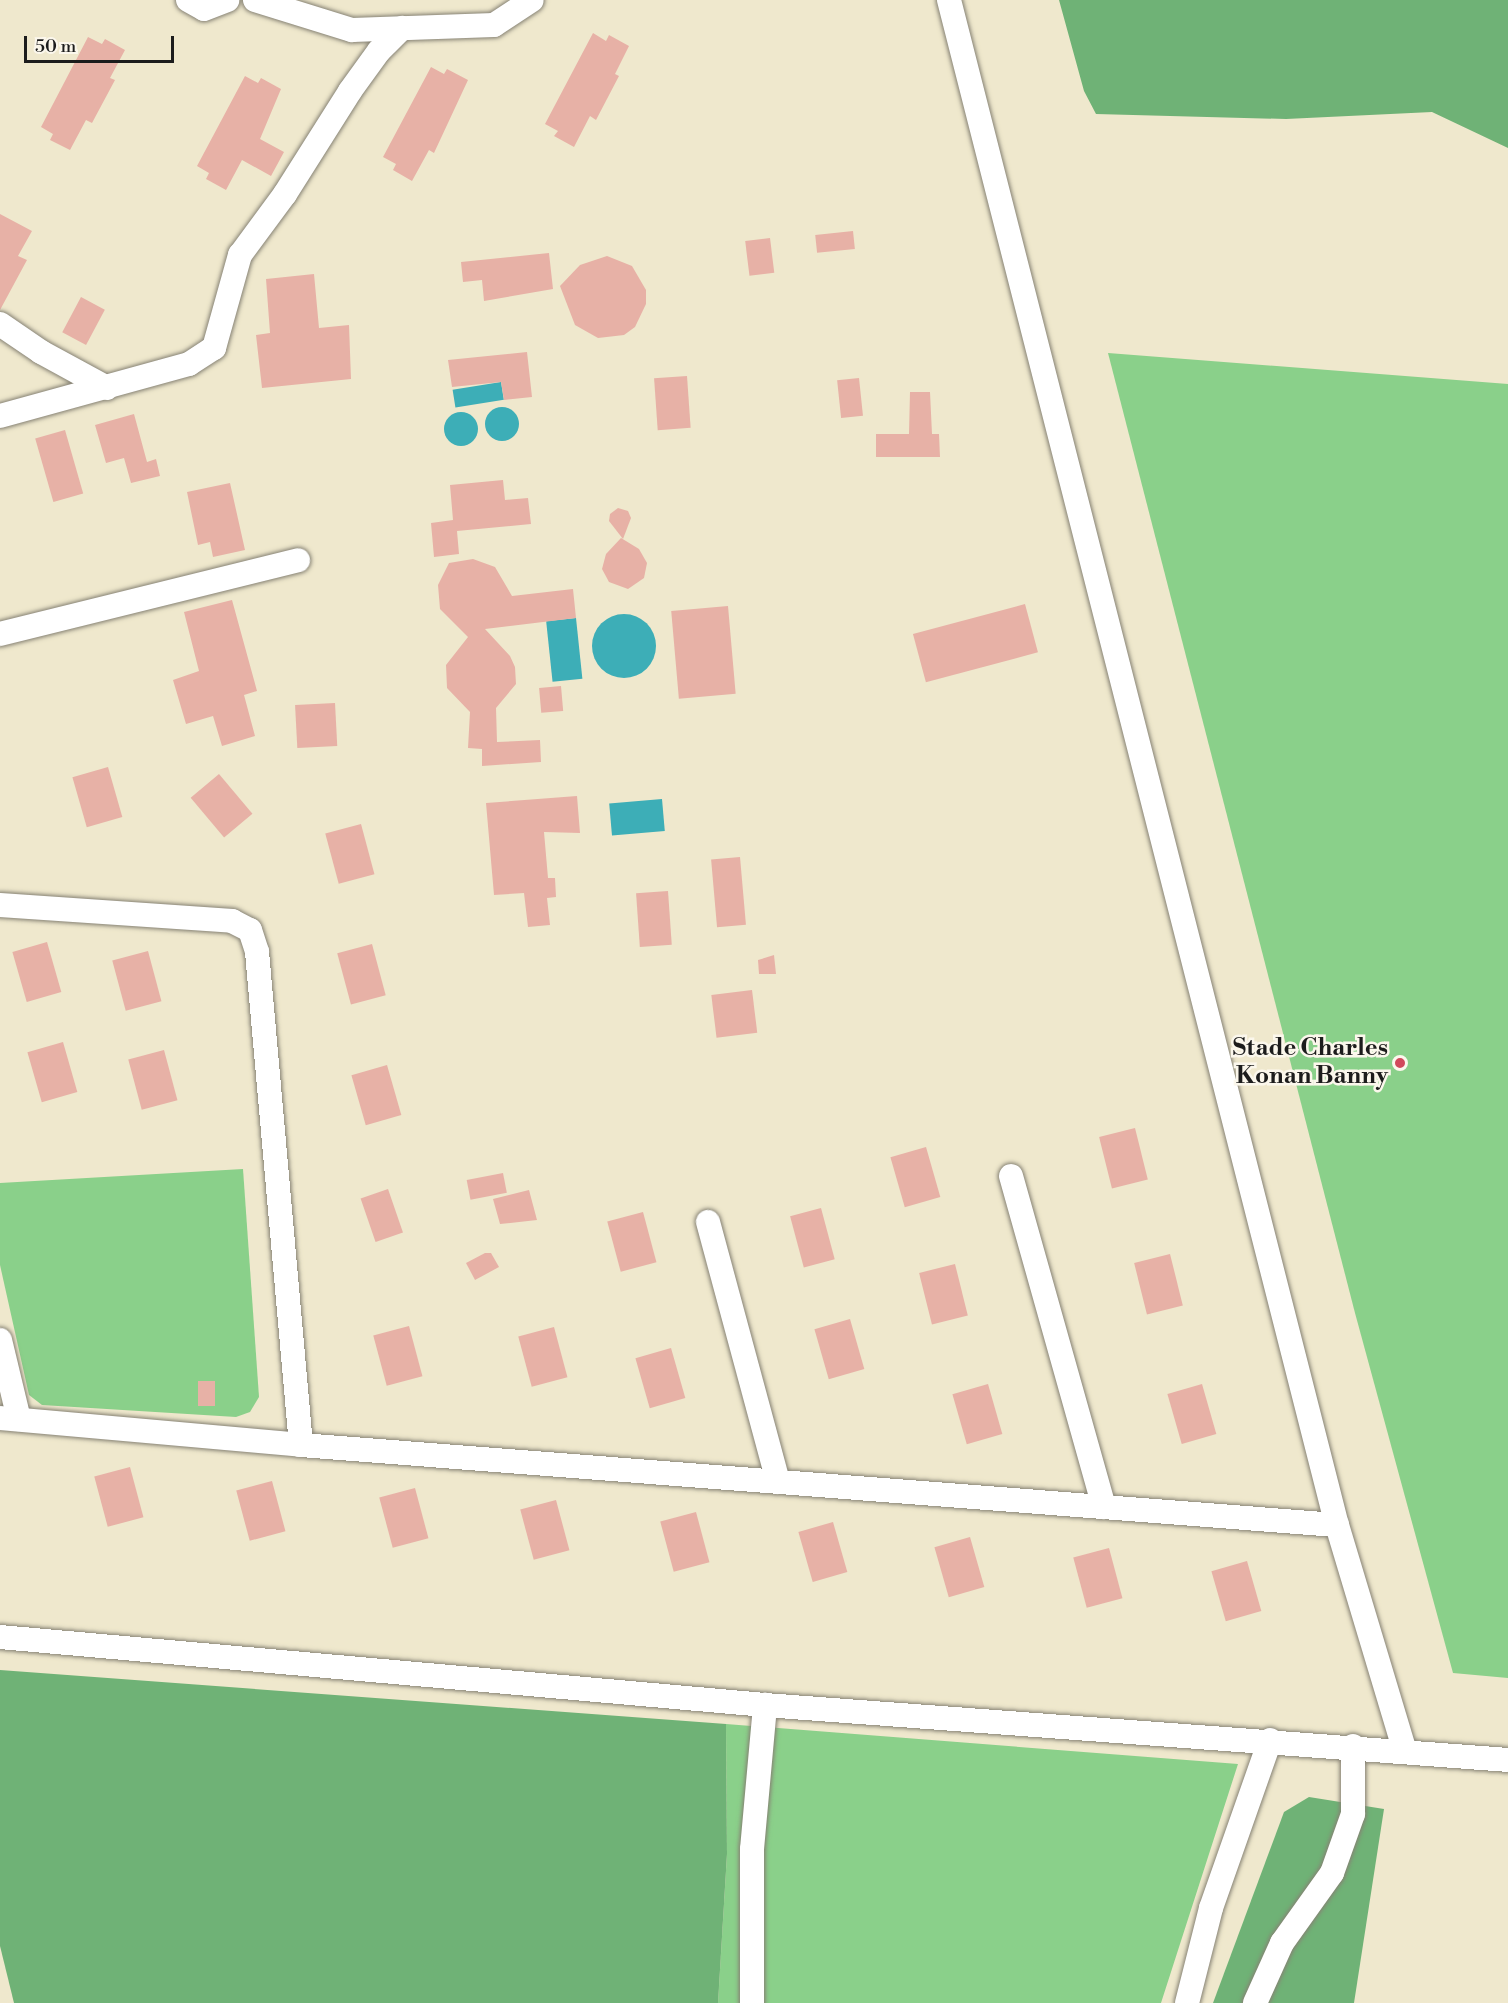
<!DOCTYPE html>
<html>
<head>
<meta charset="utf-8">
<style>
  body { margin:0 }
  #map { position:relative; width:1508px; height:2003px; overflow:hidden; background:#efe8cd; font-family:"Libre Bodoni",serif }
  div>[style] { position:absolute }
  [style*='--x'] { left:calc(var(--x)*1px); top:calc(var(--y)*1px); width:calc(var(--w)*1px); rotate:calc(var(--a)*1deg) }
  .green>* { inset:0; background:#8ad08a }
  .forest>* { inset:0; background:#6fb276 }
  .water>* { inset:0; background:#3daeb7; transform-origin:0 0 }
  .round { border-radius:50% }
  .building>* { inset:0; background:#e7b1a6; transform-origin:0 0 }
  .roads { filter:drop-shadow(0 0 2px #868274) drop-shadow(0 0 2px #868274) }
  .minor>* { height:24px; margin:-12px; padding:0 12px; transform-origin:12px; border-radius:12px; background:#fff }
  .dots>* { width:16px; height:16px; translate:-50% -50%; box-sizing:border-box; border:3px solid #fbf7ec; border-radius:50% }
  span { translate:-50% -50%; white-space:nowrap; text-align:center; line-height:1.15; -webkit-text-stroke:5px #fbf7ec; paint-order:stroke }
  .poi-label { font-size:24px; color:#1c1c1c; font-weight:700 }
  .right { translate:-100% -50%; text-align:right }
  .scale { position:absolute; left:24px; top:36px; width:150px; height:27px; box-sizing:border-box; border:3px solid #1c1c1c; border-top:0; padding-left:8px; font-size:18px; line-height:21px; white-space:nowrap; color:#1c1c1c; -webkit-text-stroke:4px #fbf7ec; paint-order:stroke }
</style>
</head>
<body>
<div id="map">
  <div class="green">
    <div style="clip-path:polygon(1108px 353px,1508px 384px,1508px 1678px,1453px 1673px,1355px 1313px)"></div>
    <div style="clip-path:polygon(243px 1169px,259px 1397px,250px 1412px,236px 1417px,42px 1405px,29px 1395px,0 1265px,0 1183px)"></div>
    <div style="clip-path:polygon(726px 1724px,1238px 1764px,1161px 2003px,718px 2003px,727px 1854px)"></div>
  </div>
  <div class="forest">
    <div style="clip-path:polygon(1059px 0,1508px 0,1508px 148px,1432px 112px,1286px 119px,1096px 114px,1084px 91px)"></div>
    <div style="clip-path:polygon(0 1670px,726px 1724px,727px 1854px,718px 2003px,14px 2003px,0 1946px)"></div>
    <div style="clip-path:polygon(1309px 1797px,1384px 1809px,1354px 2003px,1213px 2003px,1284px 1812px)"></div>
  </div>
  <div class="water">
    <div style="left:501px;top:382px;width:18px;height:49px;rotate:81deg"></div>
    <div class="round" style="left:485px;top:407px;width:34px;height:34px"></div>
    <div class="round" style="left:444px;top:412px;width:34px;height:34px"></div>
    <div class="round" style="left:592px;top:614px;width:64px;height:64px"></div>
    <div style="left:576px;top:618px;width:61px;height:30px;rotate:84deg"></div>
    <div style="left:662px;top:799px;width:32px;height:53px;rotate:85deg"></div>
  </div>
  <div class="building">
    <div style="clip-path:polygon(593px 33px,606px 41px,609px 35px,629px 46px,615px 74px,619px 76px,596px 120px,590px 116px,574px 147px,554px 136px,558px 131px,545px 124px)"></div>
    <div style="clip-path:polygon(88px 37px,102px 44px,105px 39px,125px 50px,110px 78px,115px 80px,92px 123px,86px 120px,70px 150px,50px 140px,53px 134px,41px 127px)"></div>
    <div style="clip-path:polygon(431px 67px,444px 74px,447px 69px,468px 80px,434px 153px,429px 150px,412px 181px,393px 170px,396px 164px,383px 157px)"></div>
    <div style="clip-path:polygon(245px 76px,258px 83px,261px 78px,281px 89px,260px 139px,284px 152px,271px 176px,242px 160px,226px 190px,206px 179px,209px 173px,197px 166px)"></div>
    <div style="clip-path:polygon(0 214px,32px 231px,18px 256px,27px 260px,0 310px)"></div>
    <div style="left:853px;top:231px;width:18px;height:38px;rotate:84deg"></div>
    <div style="left:770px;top:238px;width:35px;height:25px;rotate:83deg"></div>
    <div style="clip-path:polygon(549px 253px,553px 289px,484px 301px,482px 280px,463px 282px,461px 262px)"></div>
    <div style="clip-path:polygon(607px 256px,632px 266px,646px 290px,646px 304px,635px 327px,624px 335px,598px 338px,575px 325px,560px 286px,580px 265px)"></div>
    <div style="clip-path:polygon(314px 274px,319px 328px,349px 325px,351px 379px,262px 388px,256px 335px,270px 333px,266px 279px)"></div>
    <div style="left:81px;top:297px;width:27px;height:40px;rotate:28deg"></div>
    <div style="clip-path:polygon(527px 352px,532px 397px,504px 400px,501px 382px,452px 387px,448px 360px)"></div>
    <div style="left:687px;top:376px;width:52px;height:33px;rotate:86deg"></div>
    <div style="left:859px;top:378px;width:38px;height:22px;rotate:84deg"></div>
    <div style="clip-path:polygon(910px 392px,930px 392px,932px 434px,939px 434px,940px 457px,876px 457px,876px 434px,909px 434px)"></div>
    <div style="clip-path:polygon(134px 414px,147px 462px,156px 459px,160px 476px,131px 483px,124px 458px,106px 463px,95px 425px)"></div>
    <div style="left:65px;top:430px;width:66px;height:31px;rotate:74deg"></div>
    <div style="clip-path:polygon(503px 480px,505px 500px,528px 498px,531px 524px,457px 531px,459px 554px,434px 557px,431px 523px,453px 520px,450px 485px)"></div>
    <div style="clip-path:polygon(230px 483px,245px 550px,213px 557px,210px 542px,198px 545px,187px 492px)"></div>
    <div style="clip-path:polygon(618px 508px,628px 511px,631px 518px,623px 539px,609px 521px,610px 514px)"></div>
    <div style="clip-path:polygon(621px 538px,639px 549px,647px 563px,644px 578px,628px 589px,609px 582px,602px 569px,606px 554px)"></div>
    <div style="clip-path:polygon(473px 559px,495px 567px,512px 596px,573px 589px,576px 618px,485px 629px,510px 656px,515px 667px,516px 684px,496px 708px,497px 742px,540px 740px,541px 762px,482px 766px,482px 749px,468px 748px,470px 712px,447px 688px,446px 665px,468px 637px,440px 609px,438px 585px,449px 563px)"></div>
    <div style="clip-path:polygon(232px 600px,257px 691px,244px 695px,255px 736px,222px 746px,213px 716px,186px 724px,173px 680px,199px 671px,184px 612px)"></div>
    <div style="left:1025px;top:604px;width:50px;height:116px;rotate:75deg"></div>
    <div style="left:728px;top:606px;width:88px;height:57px;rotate:85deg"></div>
    <div style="left:561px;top:686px;width:25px;height:22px;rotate:85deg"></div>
    <div style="left:335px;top:703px;width:43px;height:40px;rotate:87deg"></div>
    <div style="left:108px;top:767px;width:52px;height:37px;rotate:74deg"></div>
    <div style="left:219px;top:774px;width:52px;height:37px;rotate:50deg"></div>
    <div style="clip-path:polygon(577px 796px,580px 833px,544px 832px,548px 878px,555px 878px,556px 897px,547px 898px,550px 925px,528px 927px,524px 893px,494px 895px,486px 803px)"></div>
    <div style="left:361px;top:824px;width:52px;height:37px;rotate:75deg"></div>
    <div style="left:740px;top:857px;width:68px;height:29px;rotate:85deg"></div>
    <div style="left:668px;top:891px;width:54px;height:32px;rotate:86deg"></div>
    <div style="left:47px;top:942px;width:52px;height:36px;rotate:74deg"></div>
    <div style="left:372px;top:944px;width:53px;height:36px;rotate:75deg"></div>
    <div style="left:148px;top:951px;width:52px;height:37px;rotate:75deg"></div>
    <div style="clip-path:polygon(774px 955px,776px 974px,759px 974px,758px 960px)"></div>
    <div style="left:752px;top:990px;width:43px;height:41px;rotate:83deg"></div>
    <div style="left:63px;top:1042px;width:52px;height:37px;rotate:74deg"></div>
    <div style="left:164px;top:1050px;width:52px;height:37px;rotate:75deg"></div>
    <div style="left:387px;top:1065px;width:52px;height:37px;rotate:74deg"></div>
    <div style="left:1135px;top:1128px;width:53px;height:37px;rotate:76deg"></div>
    <div style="left:926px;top:1147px;width:52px;height:37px;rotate:74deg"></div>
    <div style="left:503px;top:1173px;width:20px;height:37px;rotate:79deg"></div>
    <div style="left:388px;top:1189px;width:46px;height:29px;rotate:71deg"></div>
    <div style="clip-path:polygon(529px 1190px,537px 1220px,500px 1224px,493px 1199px)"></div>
    <div style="left:821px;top:1208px;width:53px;height:32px;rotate:75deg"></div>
    <div style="left:643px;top:1212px;width:52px;height:37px;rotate:75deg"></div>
    <div style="clip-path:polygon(485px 1253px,491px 1253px,499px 1267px,475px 1280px,466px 1263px)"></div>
    <div style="left:1170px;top:1254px;width:53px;height:37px;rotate:76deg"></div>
    <div style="left:955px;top:1264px;width:53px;height:37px;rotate:76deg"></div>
    <div style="left:850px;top:1319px;width:52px;height:37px;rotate:74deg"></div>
    <div style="left:409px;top:1326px;width:52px;height:37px;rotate:75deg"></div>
    <div style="left:554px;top:1327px;width:52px;height:37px;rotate:75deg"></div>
    <div style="left:671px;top:1348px;width:52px;height:37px;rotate:74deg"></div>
    <div style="left:215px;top:1381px;width:25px;height:17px;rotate:90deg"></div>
    <div style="left:988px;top:1384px;width:52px;height:37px;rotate:74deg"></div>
    <div style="left:1202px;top:1384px;width:52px;height:36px;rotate:74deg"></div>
    <div style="left:130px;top:1467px;width:52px;height:37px;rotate:75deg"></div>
    <div style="left:272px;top:1481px;width:52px;height:37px;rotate:75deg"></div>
    <div style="left:415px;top:1488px;width:52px;height:37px;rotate:75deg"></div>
    <div style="left:556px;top:1500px;width:52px;height:37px;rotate:75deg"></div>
    <div style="left:696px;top:1512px;width:52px;height:37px;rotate:75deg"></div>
    <div style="left:833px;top:1522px;width:52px;height:36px;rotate:74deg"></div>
    <div style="left:970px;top:1537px;width:52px;height:37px;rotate:74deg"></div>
    <div style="left:1109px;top:1548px;width:52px;height:37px;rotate:75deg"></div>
    <div style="left:1247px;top:1561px;width:52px;height:37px;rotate:74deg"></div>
  </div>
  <div class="roads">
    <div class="minor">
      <div style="--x:188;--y:0;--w:18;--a:29"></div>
      <div style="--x:204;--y:9;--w:25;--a:-21"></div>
      <div style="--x:255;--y:0;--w:102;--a:17.2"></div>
      <div style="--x:352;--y:30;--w:142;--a:-2"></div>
      <div style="--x:494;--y:25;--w:45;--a:-33.3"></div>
      <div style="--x:949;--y:0;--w:1574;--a:75.73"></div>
      <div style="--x:1337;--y:1525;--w:236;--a:73.3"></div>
      <div style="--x:0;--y:324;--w:50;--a:34.3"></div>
      <div style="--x:41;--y:352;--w:75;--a:28.6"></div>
      <div style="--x:0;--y:416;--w:196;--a:-15.4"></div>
      <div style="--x:189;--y:364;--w:30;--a:-33"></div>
      <div style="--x:214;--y:348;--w:97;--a:-74.4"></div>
      <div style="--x:240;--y:255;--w:76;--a:-53.6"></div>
      <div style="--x:285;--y:194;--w:122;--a:-57.7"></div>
      <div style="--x:350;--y:91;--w:49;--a:-54.1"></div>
      <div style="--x:379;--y:51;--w:33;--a:-45"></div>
      <div style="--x:0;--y:634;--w:307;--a:-13.9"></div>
      <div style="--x:0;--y:905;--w:233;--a:3.9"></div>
      <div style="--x:232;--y:921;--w:20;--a:27"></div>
      <div style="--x:250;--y:930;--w:23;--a:72"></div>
      <div style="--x:257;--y:952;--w:495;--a:84.9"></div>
      <div style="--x:1011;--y:1176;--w:344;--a:74.3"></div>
      <div style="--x:708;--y:1222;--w:269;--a:74.9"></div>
      <div style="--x:0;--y:1340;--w:81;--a:76.5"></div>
      <div style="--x:0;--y:1418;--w:302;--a:5.1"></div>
      <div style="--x:301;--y:1445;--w:1039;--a:4.42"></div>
      <div style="--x:0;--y:1637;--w:768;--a:5.08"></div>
      <div style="--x:765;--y:1705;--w:745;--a:4.23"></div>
      <div style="--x:752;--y:2003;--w:154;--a:-90"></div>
      <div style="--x:752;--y:1849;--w:145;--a:-84.8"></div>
      <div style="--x:1187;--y:2003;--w:98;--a:-75.8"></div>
      <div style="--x:1211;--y:1908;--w:178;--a:-70.6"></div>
      <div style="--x:1255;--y:2003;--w:66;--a:-65.8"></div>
      <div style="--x:1282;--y:1943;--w:86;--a:-54.5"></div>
      <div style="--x:1332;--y:1873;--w:63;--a:-70.4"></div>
      <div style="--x:1353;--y:1814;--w:68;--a:-90"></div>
    </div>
  </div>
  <div class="dots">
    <div style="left:1400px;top:1063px;background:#d1495b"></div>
  </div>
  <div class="poi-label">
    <span class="right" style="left:1388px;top:1063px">Stade Charles<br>Konan Banny</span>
  </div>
  <div class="scale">50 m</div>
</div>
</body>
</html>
